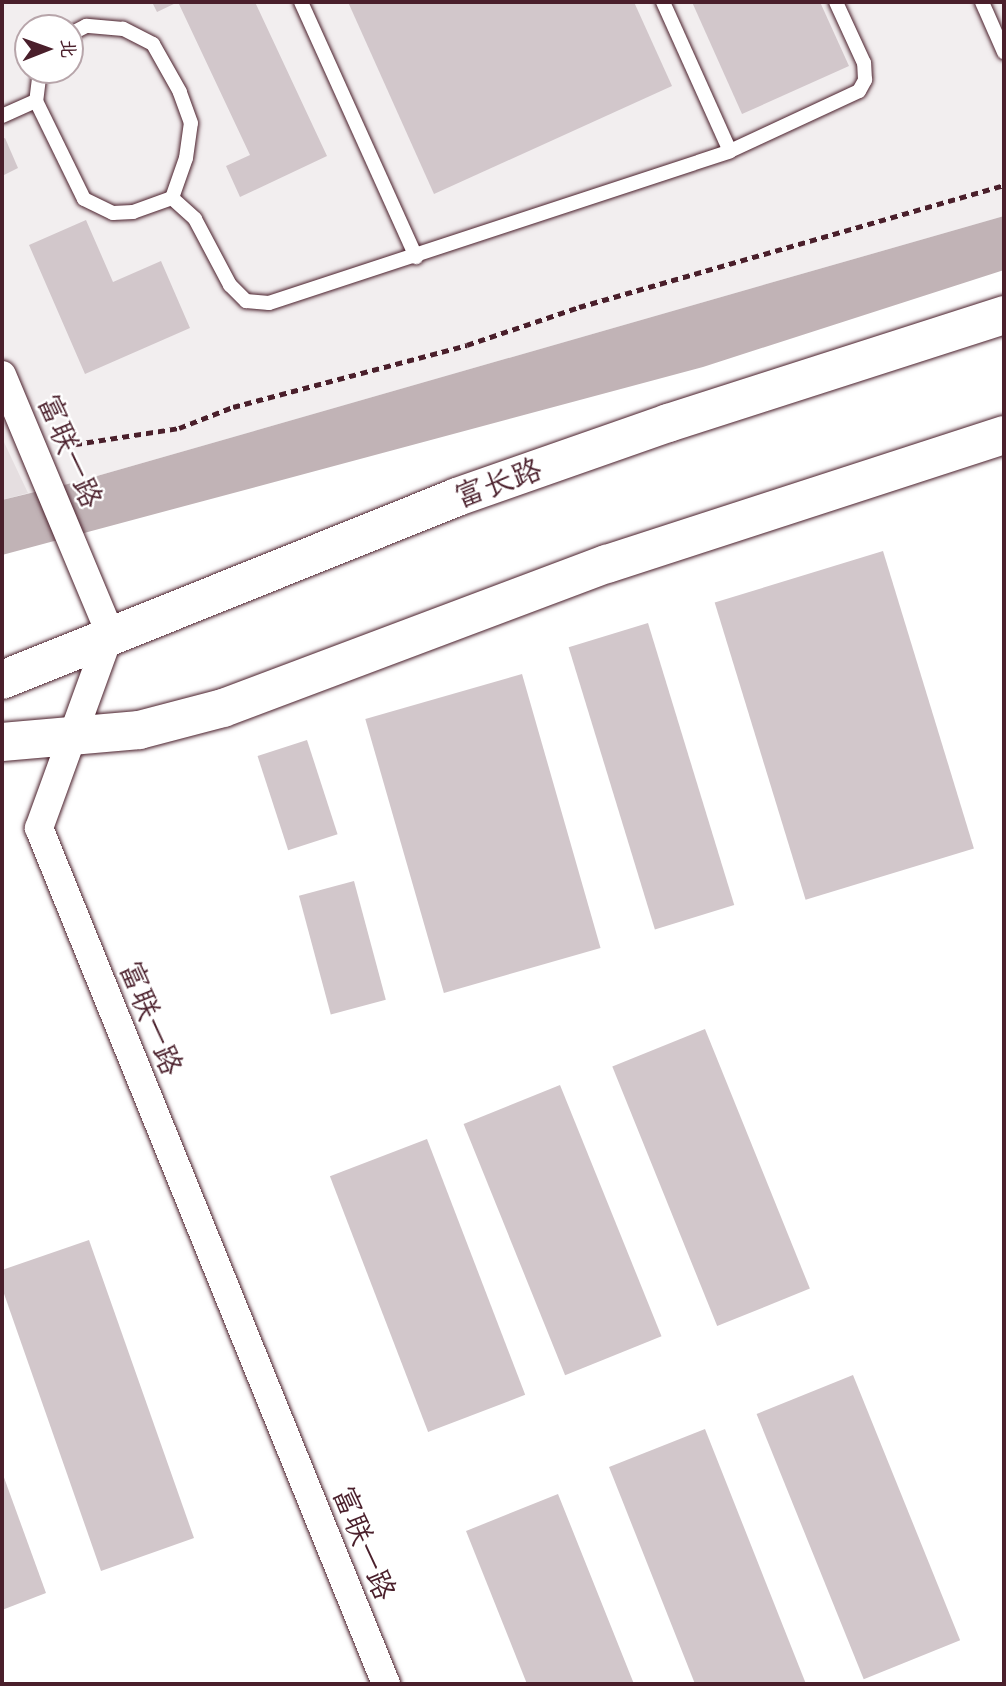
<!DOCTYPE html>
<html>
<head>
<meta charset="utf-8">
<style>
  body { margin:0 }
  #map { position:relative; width:1006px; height:1686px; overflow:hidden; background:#fff; font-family:Caveat,"LXGW WenKai TC",sans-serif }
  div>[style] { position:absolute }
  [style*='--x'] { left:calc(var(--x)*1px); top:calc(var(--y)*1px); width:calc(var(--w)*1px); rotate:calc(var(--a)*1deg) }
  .built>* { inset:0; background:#f2eeef }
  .green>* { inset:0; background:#e5dee0 }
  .water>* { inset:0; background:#c1b3b6 }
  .building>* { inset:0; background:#d2c7cb; transform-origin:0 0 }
  .path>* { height:4.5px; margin-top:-2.25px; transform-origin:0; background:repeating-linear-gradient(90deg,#4a1f2b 0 7px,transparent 0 12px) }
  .roads { filter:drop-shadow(0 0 2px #4a1f2b) drop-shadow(0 0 2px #4a1f2b) }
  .lane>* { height:14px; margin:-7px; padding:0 7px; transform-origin:7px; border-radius:7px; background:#fff }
  .street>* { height:28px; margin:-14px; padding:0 14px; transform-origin:14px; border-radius:14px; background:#fff }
  .secondary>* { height:38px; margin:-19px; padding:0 19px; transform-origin:19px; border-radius:19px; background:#fff }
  span { translate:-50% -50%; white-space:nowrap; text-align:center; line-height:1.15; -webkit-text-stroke:5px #fff; paint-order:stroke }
  .street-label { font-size:30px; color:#4a1f2b }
  .frame { position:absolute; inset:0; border:4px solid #4a1f2b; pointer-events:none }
  .north { position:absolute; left:14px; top:14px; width:70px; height:70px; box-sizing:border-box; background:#fff; border:2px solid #b7a5aa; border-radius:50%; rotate:89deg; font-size:19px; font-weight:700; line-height:28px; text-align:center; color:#4a1f2b }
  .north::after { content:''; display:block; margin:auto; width:24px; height:32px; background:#4a1f2b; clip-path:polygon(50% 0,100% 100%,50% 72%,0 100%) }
</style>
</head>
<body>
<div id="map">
  <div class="built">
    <div style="clip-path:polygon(evenodd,2px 2px,1004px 2px,1004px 216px,76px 482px,2px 500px,2px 2px,28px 28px,70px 28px,70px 70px,28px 70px,28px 28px)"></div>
  </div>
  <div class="green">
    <div style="clip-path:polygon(2px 438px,28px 493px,2px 500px)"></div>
  </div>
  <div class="water">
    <div style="clip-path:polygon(1004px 216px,1004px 270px,703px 367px,2px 555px,2px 500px,76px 482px)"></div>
  </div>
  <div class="building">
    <div style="clip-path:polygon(152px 2px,255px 2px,327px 156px,240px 197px,226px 166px,250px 155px,178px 2px,157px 12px)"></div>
    <div style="clip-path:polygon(348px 2px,634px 2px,672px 86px,434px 194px)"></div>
    <div style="clip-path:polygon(692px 2px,820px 2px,849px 66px,742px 114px)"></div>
    <div style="clip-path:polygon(5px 138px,18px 168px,2px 176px,2px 139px)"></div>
    <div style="clip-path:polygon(86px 220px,113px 282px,161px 261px,190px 328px,85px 374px,29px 245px)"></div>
    <div style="left:883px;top:551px;width:311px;height:176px;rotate:73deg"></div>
    <div style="left:648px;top:623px;width:295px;height:83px;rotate:73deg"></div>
    <div style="left:522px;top:674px;width:285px;height:163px;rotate:74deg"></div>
    <div style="left:307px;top:740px;width:99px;height:52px;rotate:72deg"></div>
    <div style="left:354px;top:881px;width:123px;height:57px;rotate:75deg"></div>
    <div style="left:705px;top:1029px;width:280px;height:100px;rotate:68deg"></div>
    <div style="left:560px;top:1085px;width:271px;height:104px;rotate:68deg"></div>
    <div style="left:427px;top:1139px;width:274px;height:104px;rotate:69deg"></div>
    <div style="clip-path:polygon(89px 1240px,194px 1538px,101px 1571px,2px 1288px,2px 1270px)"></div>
    <div style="left:853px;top:1375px;width:286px;height:104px;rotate:68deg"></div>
    <div style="clip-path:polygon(705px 1429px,806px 1684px,695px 1684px,609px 1467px)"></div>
    <div style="clip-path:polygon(2px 1472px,46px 1593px,2px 1610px)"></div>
    <div style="clip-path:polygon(558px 1494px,634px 1684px,527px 1684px,466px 1531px)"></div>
  </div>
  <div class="path">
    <div style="--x:63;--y:446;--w:117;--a:-8.8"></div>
    <div style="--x:179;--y:428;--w:58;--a:-21.3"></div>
    <div style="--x:233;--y:407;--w:242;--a:-14.8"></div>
    <div style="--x:467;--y:345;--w:118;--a:-18.7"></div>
    <div style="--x:579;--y:307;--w:442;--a:-16"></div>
  </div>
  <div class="roads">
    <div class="lane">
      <div style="--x:301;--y:2;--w:280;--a:65.7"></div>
      <div style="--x:663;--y:2;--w:163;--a:65.8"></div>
      <div style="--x:982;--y:2;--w:55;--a:66.3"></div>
      <div style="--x:40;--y:70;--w:31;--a:97"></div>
      <div style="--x:36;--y:101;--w:109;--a:63.9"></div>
      <div style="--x:84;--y:199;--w:32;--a:26"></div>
      <div style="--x:113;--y:213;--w:20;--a:-3"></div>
      <div style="--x:133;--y:212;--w:41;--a:-19.7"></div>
      <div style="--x:172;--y:198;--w:42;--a:-70.7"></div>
      <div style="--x:186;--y:158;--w:35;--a:-82"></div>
      <div style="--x:191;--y:123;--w:33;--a:-110"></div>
      <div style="--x:180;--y:92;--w:55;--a:-119.4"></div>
      <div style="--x:153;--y:44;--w:34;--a:-153"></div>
      <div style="--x:123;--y:29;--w:37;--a:-175"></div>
      <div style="--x:86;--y:26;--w:18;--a:153"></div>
      <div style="--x:2;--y:116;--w:37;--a:-24"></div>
      <div style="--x:172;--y:198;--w:31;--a:42"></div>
      <div style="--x:195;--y:219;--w:75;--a:62.1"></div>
      <div style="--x:230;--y:285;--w:23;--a:45"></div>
      <div style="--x:246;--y:301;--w:23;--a:5"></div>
      <div style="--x:269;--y:303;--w:485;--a:-18.2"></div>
      <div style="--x:730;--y:151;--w:142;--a:-24.9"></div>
      <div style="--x:859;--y:91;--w:13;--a:-61"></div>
      <div style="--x:865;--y:80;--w:17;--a:-93"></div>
      <div style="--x:864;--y:63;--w:67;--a:-114.7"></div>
    </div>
    <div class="street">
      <div style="--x:2;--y:375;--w:280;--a:67.3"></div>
      <div style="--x:110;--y:633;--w:208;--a:110"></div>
      <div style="--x:39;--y:828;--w:924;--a:67.93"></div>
    </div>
    <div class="secondary">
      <div style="--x:2;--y:680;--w:490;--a:-21.9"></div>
      <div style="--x:457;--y:497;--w:224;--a:-19.3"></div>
      <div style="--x:668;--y:423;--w:353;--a:-17.8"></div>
      <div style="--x:2;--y:742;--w:138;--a:-5"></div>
      <div style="--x:139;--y:730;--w:87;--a:-14.7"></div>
      <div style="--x:223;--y:708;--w:410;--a:-20.6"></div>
      <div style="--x:607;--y:564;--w:417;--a:-18"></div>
    </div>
  </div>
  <div class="street-label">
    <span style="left:70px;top:451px;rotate:67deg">富联一路</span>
    <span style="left:498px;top:483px;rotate:-20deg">富长路</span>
    <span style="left:151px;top:1018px;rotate:68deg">富联一路</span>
    <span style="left:364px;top:1543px;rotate:68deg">富联一路</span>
  </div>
  <div class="frame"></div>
  <div class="north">北</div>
</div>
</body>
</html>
